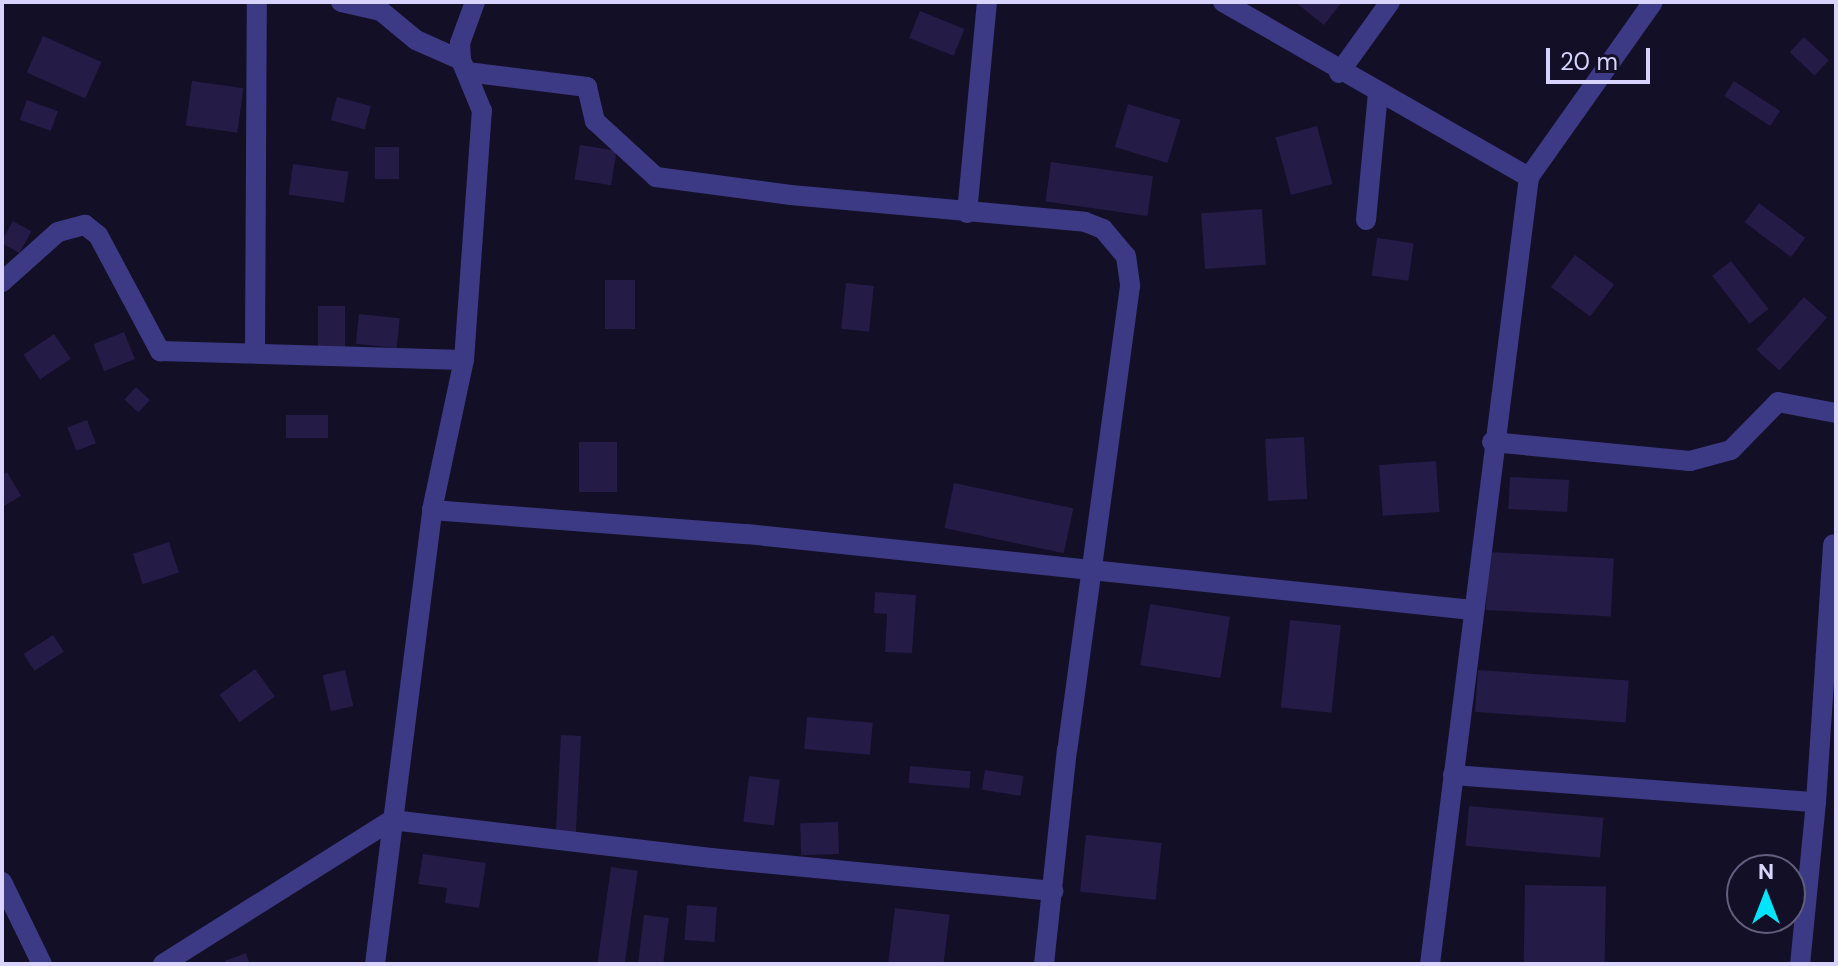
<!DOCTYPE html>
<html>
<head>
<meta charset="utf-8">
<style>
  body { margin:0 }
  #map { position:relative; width:1838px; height:966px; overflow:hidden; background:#130f26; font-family:"DM Sans",sans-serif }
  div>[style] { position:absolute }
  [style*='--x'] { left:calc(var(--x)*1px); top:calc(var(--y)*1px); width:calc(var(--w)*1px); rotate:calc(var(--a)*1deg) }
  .building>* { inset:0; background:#241b47; transform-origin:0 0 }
  .minor>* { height:20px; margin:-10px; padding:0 10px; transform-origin:10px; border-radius:10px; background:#3d3a85 }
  span { translate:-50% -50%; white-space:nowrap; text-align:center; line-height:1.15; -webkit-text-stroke:6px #130f26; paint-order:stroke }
  .frame { position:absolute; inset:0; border:4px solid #d9d4ff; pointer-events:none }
  .north { position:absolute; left:1726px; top:854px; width:80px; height:80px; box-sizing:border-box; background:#130f26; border:2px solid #625e7d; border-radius:50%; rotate:0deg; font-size:22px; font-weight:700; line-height:32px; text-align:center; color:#d9d4ff }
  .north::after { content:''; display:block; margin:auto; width:28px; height:36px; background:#00e5ff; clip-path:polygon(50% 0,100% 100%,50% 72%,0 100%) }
  .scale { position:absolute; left:1546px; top:48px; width:104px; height:36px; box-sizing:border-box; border:4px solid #d9d4ff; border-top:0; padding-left:10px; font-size:24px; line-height:28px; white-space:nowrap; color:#d9d4ff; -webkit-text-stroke:6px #130f26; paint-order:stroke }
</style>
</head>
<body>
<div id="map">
  <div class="building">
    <div style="clip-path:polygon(1295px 2px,1342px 2px,1324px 25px)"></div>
    <div style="left:920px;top:11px;width:48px;height:29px;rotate:22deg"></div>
    <div style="left:43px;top:36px;width:64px;height:40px;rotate:24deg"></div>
    <div style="left:1804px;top:37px;width:34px;height:21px;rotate:43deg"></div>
    <div style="left:192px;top:81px;width:52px;height:45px;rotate:8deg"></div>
    <div style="left:1734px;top:81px;width:55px;height:18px;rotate:33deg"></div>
    <div style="left:337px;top:97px;width:35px;height:24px;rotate:15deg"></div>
    <div style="left:27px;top:100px;width:33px;height:21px;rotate:20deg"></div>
    <div style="left:1128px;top:104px;width:55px;height:45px;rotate:17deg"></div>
    <div style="left:1317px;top:126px;width:60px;height:43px;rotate:75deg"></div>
    <div style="left:580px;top:145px;width:37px;height:35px;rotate:9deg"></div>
    <div style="left:375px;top:147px;width:24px;height:32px"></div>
    <div style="left:1051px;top:162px;width:103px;height:40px;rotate:8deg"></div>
    <div style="left:293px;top:164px;width:56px;height:31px;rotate:8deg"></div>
    <div style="left:1759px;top:203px;width:58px;height:24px;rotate:37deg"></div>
    <div style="left:1262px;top:209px;width:56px;height:61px;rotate:86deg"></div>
    <div style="left:13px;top:221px;width:21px;height:25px;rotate:29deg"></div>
    <div style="left:1377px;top:238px;width:37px;height:38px;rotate:8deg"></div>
    <div style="left:1575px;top:255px;width:49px;height:40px;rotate:37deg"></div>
    <div style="left:1731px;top:261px;width:61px;height:24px;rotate:52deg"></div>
    <div style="left:605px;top:280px;width:30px;height:49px"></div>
    <div style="left:846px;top:283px;width:28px;height:46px;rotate:6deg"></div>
    <div style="left:1804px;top:297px;width:31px;height:71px;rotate:42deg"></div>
    <div style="left:318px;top:306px;width:27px;height:43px"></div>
    <div style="left:359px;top:314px;width:41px;height:30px;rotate:6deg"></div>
    <div style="left:124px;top:332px;width:29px;height:33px;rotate:68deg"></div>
    <div style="left:54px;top:334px;width:30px;height:37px;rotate:56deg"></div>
    <div style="left:136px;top:387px;width:19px;height:17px;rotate:43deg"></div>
    <div style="left:286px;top:415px;width:42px;height:23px"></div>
    <div style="left:87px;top:420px;width:25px;height:21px;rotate:69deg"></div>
    <div style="left:1304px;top:437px;width:62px;height:39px;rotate:87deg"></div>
    <div style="left:579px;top:442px;width:38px;height:50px"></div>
    <div style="left:1436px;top:461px;width:51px;height:57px;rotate:86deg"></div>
    <div style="clip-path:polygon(7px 472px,21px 496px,2px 507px,2px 475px)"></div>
    <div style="left:1510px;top:477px;width:59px;height:32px;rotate:3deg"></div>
    <div style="left:954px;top:483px;width:122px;height:46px;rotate:12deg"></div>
    <div style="left:169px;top:542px;width:32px;height:38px;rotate:72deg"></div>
    <div style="left:1489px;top:552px;width:125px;height:58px;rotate:3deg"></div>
    <div style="clip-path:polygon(875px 592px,916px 595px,912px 653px,885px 652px,887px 614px,874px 613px)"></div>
    <div style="left:1150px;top:604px;width:81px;height:62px;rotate:9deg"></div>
    <div style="left:1290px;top:620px;width:51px;height:88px;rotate:6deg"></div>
    <div style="left:53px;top:635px;width:20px;height:35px;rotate:57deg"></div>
    <div style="left:255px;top:669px;width:34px;height:44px;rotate:54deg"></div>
    <div style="left:345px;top:670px;width:37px;height:23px;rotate:77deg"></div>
    <div style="left:1478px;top:670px;width:151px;height:42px;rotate:4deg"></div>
    <div style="left:807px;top:717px;width:66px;height:32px;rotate:5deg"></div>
    <div style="left:561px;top:735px;width:20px;height:104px;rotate:3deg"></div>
    <div style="left:910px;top:766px;width:61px;height:17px;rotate:5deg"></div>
    <div style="left:985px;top:770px;width:39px;height:20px;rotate:9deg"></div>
    <div style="left:749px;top:776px;width:31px;height:46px;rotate:7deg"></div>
    <div style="left:1469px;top:806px;width:135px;height:40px;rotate:5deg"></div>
    <div style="left:838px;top:822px;width:32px;height:38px;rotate:88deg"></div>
    <div style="left:1086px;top:835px;width:76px;height:57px;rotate:6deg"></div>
    <div style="clip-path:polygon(423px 854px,486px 863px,479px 908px,445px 903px,447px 888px,418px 884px)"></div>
    <div style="left:611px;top:867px;width:27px;height:98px;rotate:8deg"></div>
    <div style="left:1525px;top:885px;width:81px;height:77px;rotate:1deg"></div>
    <div style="left:687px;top:905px;width:30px;height:35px;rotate:4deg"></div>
    <div style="left:895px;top:908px;width:55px;height:56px;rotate:7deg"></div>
    <div style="left:644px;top:915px;width:25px;height:49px;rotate:7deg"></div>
    <div style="clip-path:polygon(246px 953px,250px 964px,225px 964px,225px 961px)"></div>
  </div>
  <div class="minor">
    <div style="--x:341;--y:2;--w:41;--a:12.7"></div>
    <div style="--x:381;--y:11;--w:45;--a:39.6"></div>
    <div style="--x:416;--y:40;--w:49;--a:24"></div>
    <div style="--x:1223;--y:2;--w:353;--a:29.8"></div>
    <div style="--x:467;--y:72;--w:121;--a:7.1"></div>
    <div style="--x:587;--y:87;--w:35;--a:77"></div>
    <div style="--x:595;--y:121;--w:83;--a:42.6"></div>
    <div style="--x:656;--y:177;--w:136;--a:7.6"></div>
    <div style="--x:791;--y:195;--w:295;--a:5.2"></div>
    <div style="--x:1085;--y:222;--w:19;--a:21"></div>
    <div style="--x:1103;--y:229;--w:35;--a:50"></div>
    <div style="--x:1126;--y:256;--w:30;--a:82"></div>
    <div style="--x:1130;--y:286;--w:467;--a:97.7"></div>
    <div style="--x:1067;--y:749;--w:216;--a:96.1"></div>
    <div style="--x:1339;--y:73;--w:87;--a:-54.3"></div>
    <div style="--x:967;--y:213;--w:212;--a:-84.6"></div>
    <div style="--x:1366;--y:220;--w:127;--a:-84.6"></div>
    <div style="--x:2;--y:282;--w:75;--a:-41.8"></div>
    <div style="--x:58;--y:232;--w:28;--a:-15"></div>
    <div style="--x:85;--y:225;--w:16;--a:38"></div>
    <div style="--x:98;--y:235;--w:132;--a:61.9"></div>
    <div style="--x:160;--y:351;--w:304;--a:1.7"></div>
    <div style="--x:255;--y:351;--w:349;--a:-89.7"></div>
    <div style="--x:1492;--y:442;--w:199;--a:5.5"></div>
    <div style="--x:1690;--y:461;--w:42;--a:-15"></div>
    <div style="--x:1731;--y:450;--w:67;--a:-45.6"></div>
    <div style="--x:1778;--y:402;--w:59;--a:10.7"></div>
    <div style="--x:432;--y:510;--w:316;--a:4.4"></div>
    <div style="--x:747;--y:534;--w:729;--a:5.98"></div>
    <div style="--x:1453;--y:775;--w:364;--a:4.3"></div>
    <div style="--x:1816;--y:802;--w:163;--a:95.6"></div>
    <div style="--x:1816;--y:802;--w:258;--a:-86.2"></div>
    <div style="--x:2;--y:882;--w:91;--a:64"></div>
    <div style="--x:163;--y:964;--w:271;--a:-32.2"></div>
    <div style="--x:392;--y:820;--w:321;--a:6.8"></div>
    <div style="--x:711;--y:858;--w:344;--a:5.5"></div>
    <div style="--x:375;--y:964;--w:458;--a:-82.8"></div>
    <div style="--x:432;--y:510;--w:153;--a:-78"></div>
    <div style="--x:464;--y:360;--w:250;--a:-85.9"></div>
    <div style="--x:482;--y:111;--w:55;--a:-112.4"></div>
    <div style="--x:461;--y:60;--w:17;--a:-93"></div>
    <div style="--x:460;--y:43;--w:44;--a:-69.9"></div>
    <div style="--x:1430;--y:964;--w:793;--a:-82.83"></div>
    <div style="--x:1529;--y:177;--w:214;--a:-54.7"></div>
  </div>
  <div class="frame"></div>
  <div class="north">N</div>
  <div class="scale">20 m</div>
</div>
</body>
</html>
